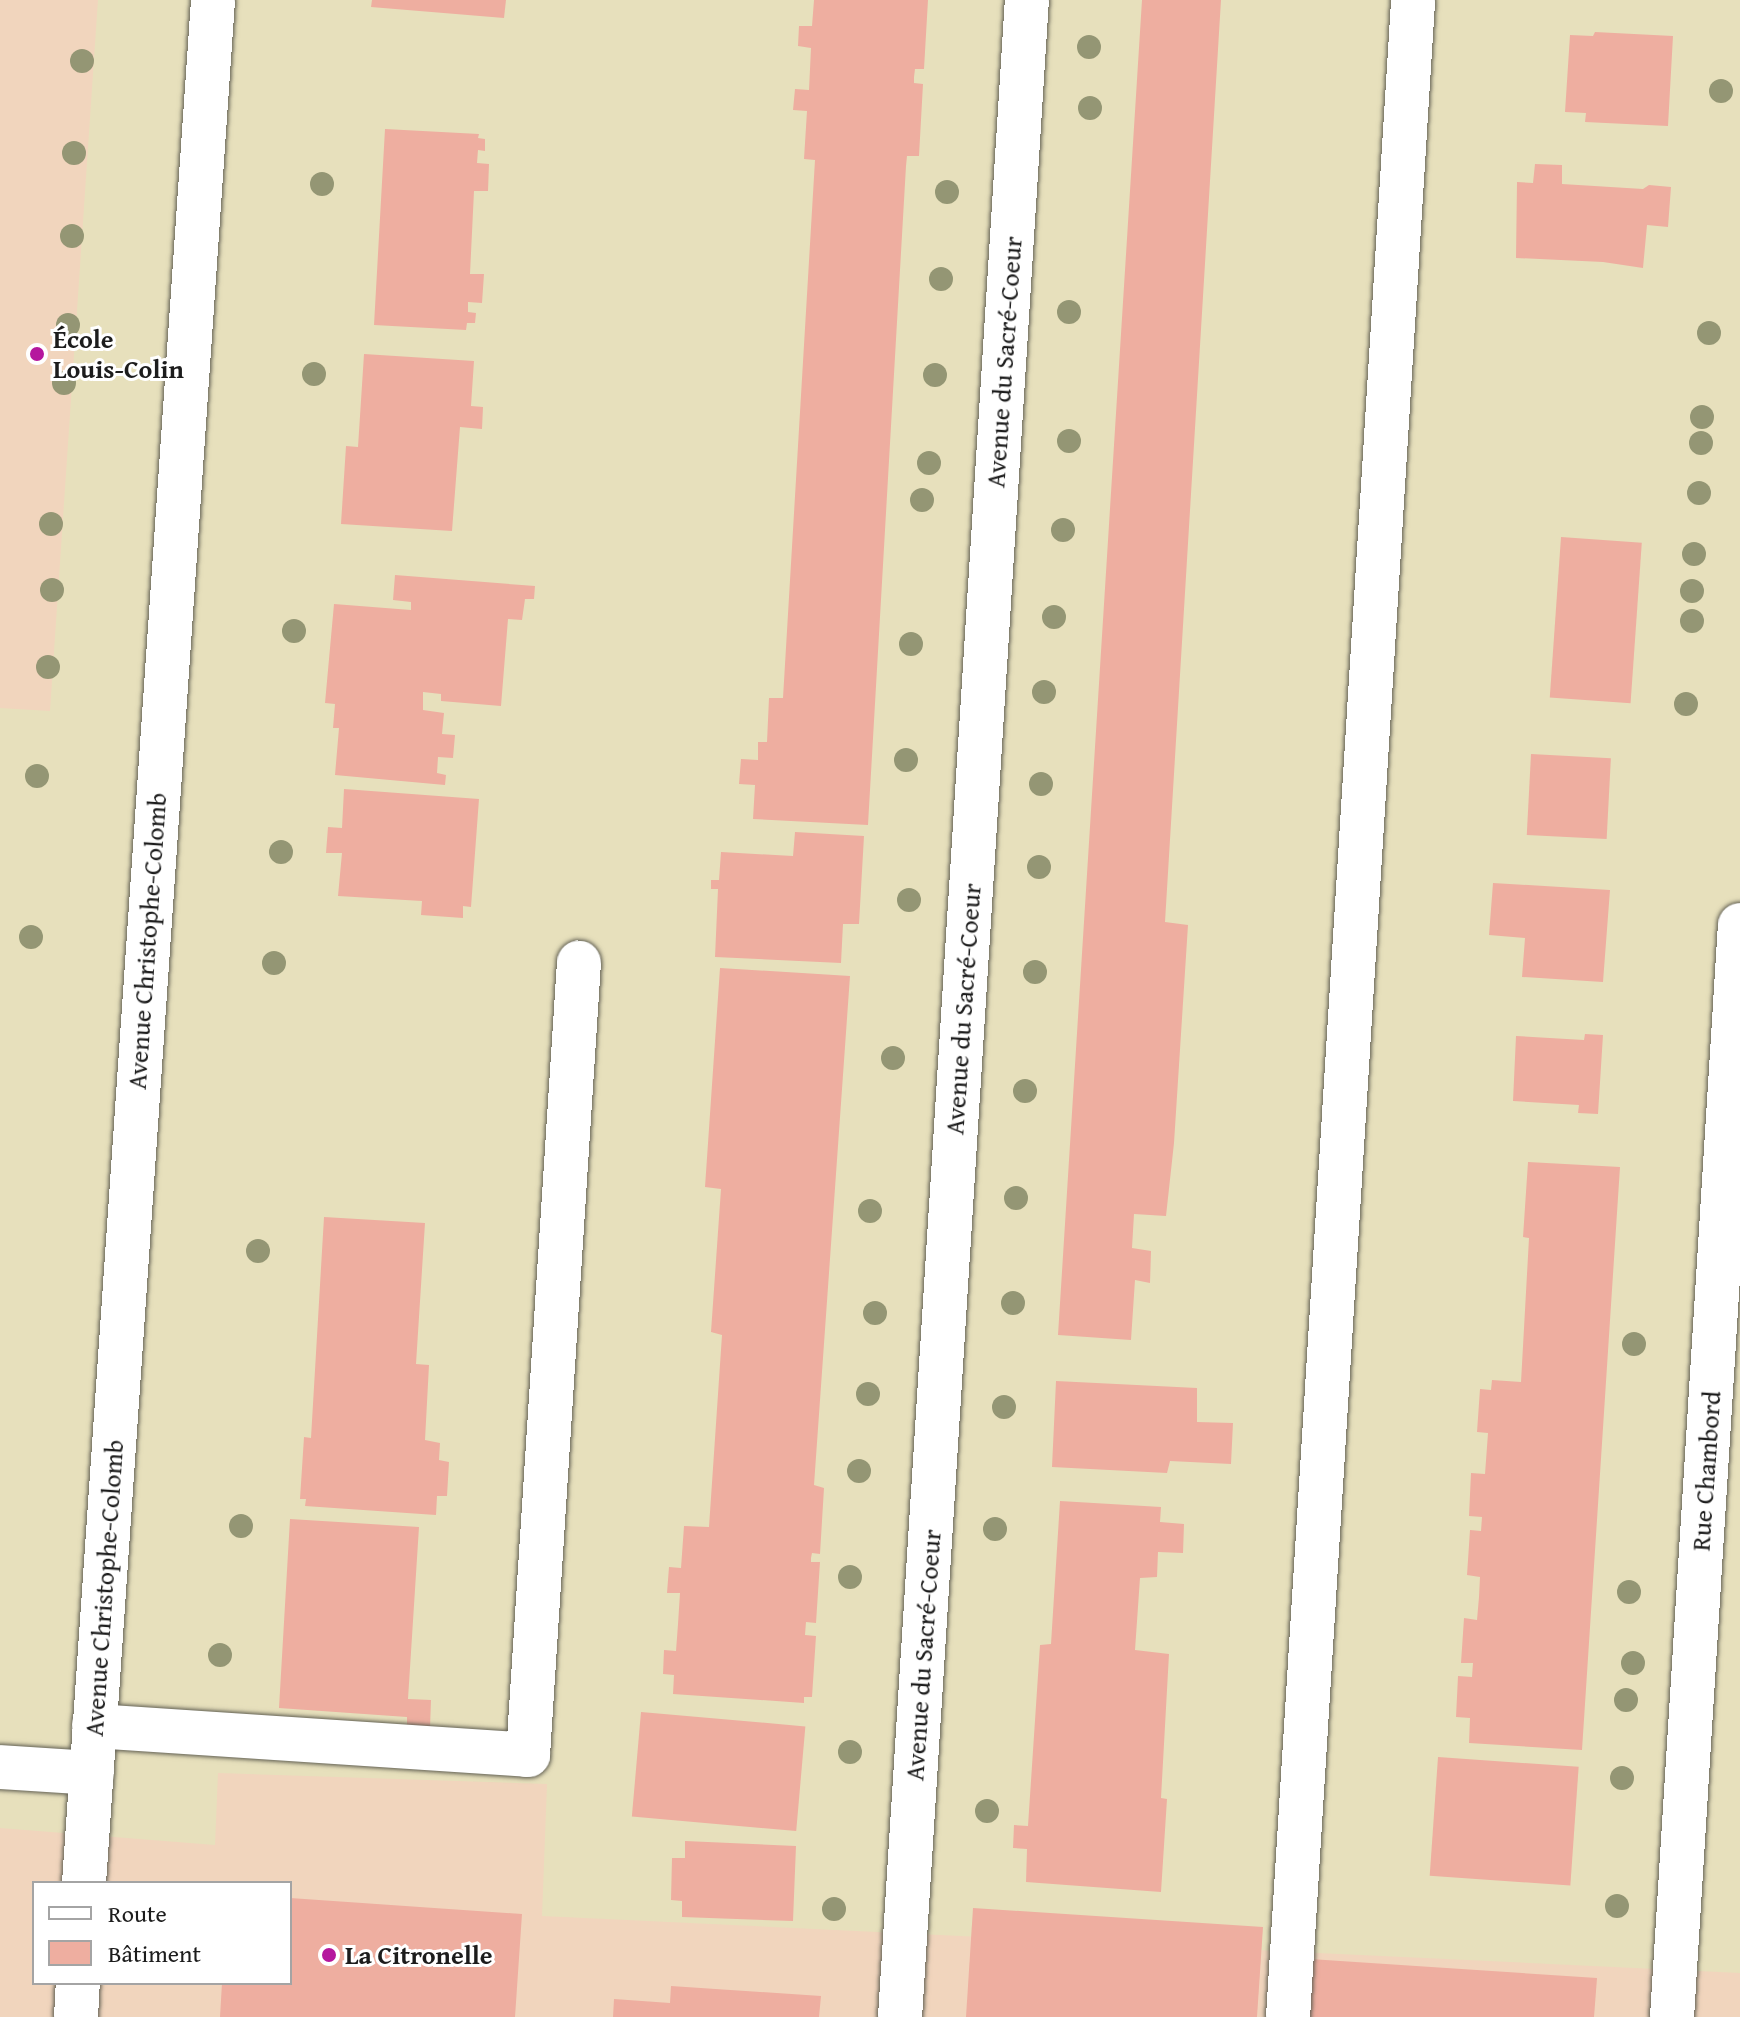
<!DOCTYPE html>
<html>
<head>
<meta charset="utf-8">
<style>
  body { margin:0 }
  #map { position:relative; width:1740px; height:2017px; overflow:hidden; background:#e7e0bc; font-family:"Gentium Book Plus",serif }
  div>[style] { position:absolute }
  [style*='--x'] { left:calc(var(--x)*1px); top:calc(var(--y)*1px); width:calc(var(--w)*1px); rotate:calc(var(--a)*1deg) }
  .built>* { inset:0; background:#f1d5bd }
  .building>* { inset:0; background:#eeaea0; transform-origin:0 0 }
  .roads { filter:drop-shadow(0 0 2px #636154) drop-shadow(0 0 2px #636154) }
  .minor>* { height:44px; margin:-22px; padding:0 22px; transform-origin:22px; border-radius:22px; background:#fff }
  .major>* { height:44px; margin:-22px; padding:0 22px; transform-origin:22px; border-radius:22px; background:#fff }
  .trees>* { width:24px; height:24px; margin:-12px; border-radius:50%; background:#949674 }
  .dots>* { width:22px; height:22px; translate:-50% -50%; box-sizing:border-box; border:4px solid #fff; border-radius:50% }
  span { translate:-50% -50%; white-space:nowrap; text-align:center; line-height:1.15; -webkit-text-stroke:6px #fff; paint-order:stroke }
  .poi-label { font-size:26px; color:#1c1c1c; font-weight:700 }
  .left { translate:0 -50%; text-align:left }
  .street-label { font-size:26px; color:#1c1c1c }
  .legend { position:absolute; left:32px; top:1881px; width:260px; height:104px; box-sizing:border-box; background:#fff; border:2px solid #a4a4a4; margin:0; padding:10px 14px; list-style:none; font-size:24px; color:#1c1c1c }
  .legend li { display:flex; align-items:center; gap:16px; height:40px }
  .legend b { width:40px; border:2px solid #a4a4a4 }
</style>
</head>
<body>
<div id="map">
  <div class="built">
    <div style="clip-path:polygon(0 0,98px 0,50px 711px,0 708px)"></div>
    <div style="clip-path:polygon(evenodd,218px 1773px,547px 1784px,542px 1916px,1740px 1973px,1740px 2017px,0 2017px,0 1828px,215px 1845px,218px 1773px,34px 1883px,290px 1883px,290px 1983px,34px 1983px,34px 1883px)"></div>
  </div>
  <div class="building">
    <div style="clip-path:polygon(372px 0,506px 0,504px 18px,371px 7px)"></div>
    <div style="clip-path:polygon(814px 0,928px 0,924px 69px,915px 69px,914px 77px,914px 83px,923px 84px,919px 156px,907px 156px,906px 166px,868px 825px,753px 819px,755px 785px,739px 784px,741px 759px,758px 760px,758px 742px,767px 742px,769px 698px,783px 698px,815px 160px,804px 159px,807px 111px,793px 110px,795px 89px,809px 90px,811px 48px,798px 46px,799px 26px,812px 26px)"></div>
    <div style="clip-path:polygon(1142px 0,1221px 0,1165px 922px,1188px 925px,1174px 1143px,1166px 1216px,1134px 1214px,1132px 1248px,1151px 1251px,1150px 1283px,1135px 1280px,1131px 1340px,1058px 1335px)"></div>
    <div style="clip-path:polygon(1595px 32px,1673px 36px,1668px 126px,1585px 122px,1586px 113px,1565px 112px,1570px 35px,1593px 36px)"></div>
    <div style="clip-path:polygon(385px 129px,479px 134px,478px 138px,485px 139px,485px 151px,478px 150px,477px 163px,489px 164px,488px 191px,474px 191px,470px 274px,484px 274px,482px 303px,468px 302px,468px 312px,476px 313px,475px 323px,467px 323px,466px 330px,374px 325px)"></div>
    <div style="clip-path:polygon(1535px 164px,1562px 165px,1562px 184px,1643px 189px,1649px 185px,1671px 187px,1668px 227px,1647px 225px,1643px 268px,1603px 262px,1516px 258px,1517px 182px,1533px 183px)"></div>
    <div style="clip-path:polygon(364px 354px,474px 361px,471px 406px,483px 407px,482px 429px,460px 427px,452px 531px,341px 524px,346px 446px,358px 447px)"></div>
    <div style="left:1561px;top:537px;width:81px;height:161px;rotate:4deg"></div>
    <div style="clip-path:polygon(395px 575px,535px 586px,534px 599px,525px 599px,522px 620px,508px 619px,501px 706px,441px 701px,441px 694px,423px 692px,423px 710px,444px 713px,442px 734px,455px 735px,453px 758px,438px 757px,437px 773px,446px 775px,445px 785px,335px 775px,339px 728px,333px 728px,335px 704px,325px 703px,334px 604px,411px 610px,411px 602px,393px 600px)"></div>
    <div style="left:1531px;top:754px;width:80px;height:81px;rotate:3deg"></div>
    <div style="clip-path:polygon(344px 789px,479px 799px,471px 907px,463px 906px,463px 918px,421px 915px,422px 901px,338px 896px,342px 853px,326px 853px,328px 827px,342px 828px)"></div>
    <div style="clip-path:polygon(795px 832px,864px 836px,859px 924px,843px 924px,841px 963px,715px 957px,718px 889px,711px 889px,711px 880px,719px 880px,721px 852px,793px 856px)"></div>
    <div style="clip-path:polygon(1493px 883px,1610px 890px,1603px 982px,1522px 977px,1525px 938px,1489px 935px)"></div>
    <div style="clip-path:polygon(720px 968px,850px 976px,814px 1485px,824px 1488px,820px 1554px,812px 1553px,811px 1558px,811px 1562px,820px 1562px,816px 1623px,806px 1622px,805px 1635px,816px 1636px,812px 1697px,804px 1697px,804px 1703px,673px 1694px,674px 1675px,663px 1674px,664px 1650px,676px 1651px,678px 1624px,680px 1593px,667px 1593px,669px 1567px,681px 1568px,684px 1526px,709px 1527px,722px 1335px,711px 1332px,721px 1189px,705px 1187px)"></div>
    <div style="clip-path:polygon(1585px 1034px,1603px 1035px,1598px 1114px,1578px 1113px,1579px 1105px,1513px 1101px,1516px 1036px,1584px 1040px)"></div>
    <div style="clip-path:polygon(1528px 1162px,1620px 1167px,1582px 1750px,1469px 1743px,1470px 1718px,1456px 1717px,1458px 1676px,1472px 1677px,1473px 1663px,1461px 1663px,1464px 1618px,1477px 1620px,1479px 1597px,1480px 1577px,1467px 1575px,1470px 1530px,1481px 1531px,1482px 1517px,1469px 1516px,1471px 1473px,1485px 1474px,1488px 1433px,1477px 1432px,1480px 1389px,1491px 1390px,1492px 1380px,1521px 1382px,1529px 1238px,1523px 1237px)"></div>
    <div style="clip-path:polygon(324px 1217px,425px 1223px,416px 1364px,429px 1365px,425px 1440px,440px 1443px,439px 1460px,449px 1462px,447px 1496px,437px 1496px,436px 1515px,305px 1506px,306px 1499px,300px 1499px,304px 1437px,311px 1438px)"></div>
    <div style="clip-path:polygon(1056px 1381px,1197px 1388px,1197px 1422px,1233px 1423px,1231px 1464px,1170px 1461px,1167px 1473px,1052px 1467px)"></div>
    <div style="clip-path:polygon(1060px 1501px,1161px 1507px,1160px 1522px,1184px 1524px,1183px 1553px,1158px 1552px,1157px 1577px,1140px 1578px,1135px 1650px,1169px 1654px,1161px 1798px,1167px 1799px,1161px 1892px,1026px 1882px,1027px 1849px,1013px 1848px,1014px 1825px,1028px 1826px,1040px 1645px,1051px 1644px)"></div>
    <div style="clip-path:polygon(290px 1519px,419px 1527px,408px 1699px,431px 1700px,430px 1728px,407px 1727px,407px 1717px,279px 1708px)"></div>
    <div style="left:641px;top:1712px;width:165px;height:105px;rotate:5deg"></div>
    <div style="left:1438px;top:1757px;width:141px;height:119px;rotate:4deg"></div>
    <div style="clip-path:polygon(685px 1841px,796px 1846px,793px 1921px,682px 1917px,682px 1901px,671px 1900px,672px 1858px,685px 1858px)"></div>
    <div style="clip-path:polygon(290px 1898px,522px 1914px,515px 2017px,220px 2017px,222px 1983px,290px 1983px)"></div>
    <div style="clip-path:polygon(973px 1908px,1263px 1927px,1257px 2017px,966px 2017px)"></div>
    <div style="clip-path:polygon(1310px 1959px,1597px 1978px,1594px 2017px,1306px 2017px)"></div>
    <div style="clip-path:polygon(671px 1986px,821px 1996px,819px 2017px,613px 2017px,614px 1999px,670px 2003px)"></div>
  </div>
  <div class="roads">
    <div class="minor">
      <div style="--x:94;--y:1726;--w:435;--a:3.8"></div>
      <div style="--x:528;--y:1755;--w:794;--a:-86.32"></div>
      <div style="--x:0;--y:1767;--w:92;--a:3.7"></div>
      <div style="--x:900;--y:2017;--w:2021;--a:-86.4"></div>
      <div style="--x:1288;--y:2017;--w:2021;--a:-86.45"></div>
      <div style="--x:1672;--y:2017;--w:1094;--a:-86.44"></div>
    </div>
    <div class="major">
      <div style="--x:84;--y:1883;--w:1887;--a:-86.08"></div>
      <div style="--x:76;--y:2017;--w:34;--a:-87"></div>
    </div>
  </div>
  <div class="trees">
    <div style="left:1089px;top:47px"></div>
    <div style="left:82px;top:61px"></div>
    <div style="left:1721px;top:91px"></div>
    <div style="left:1090px;top:108px"></div>
    <div style="left:74px;top:153px"></div>
    <div style="left:322px;top:184px"></div>
    <div style="left:947px;top:192px"></div>
    <div style="left:72px;top:236px"></div>
    <div style="left:941px;top:279px"></div>
    <div style="left:1069px;top:312px"></div>
    <div style="left:68px;top:325px"></div>
    <div style="left:1709px;top:333px"></div>
    <div style="left:314px;top:374px"></div>
    <div style="left:935px;top:375px"></div>
    <div style="left:64px;top:383px"></div>
    <div style="left:1702px;top:417px"></div>
    <div style="left:1069px;top:441px"></div>
    <div style="left:1701px;top:443px"></div>
    <div style="left:929px;top:463px"></div>
    <div style="left:1699px;top:493px"></div>
    <div style="left:922px;top:500px"></div>
    <div style="left:51px;top:524px"></div>
    <div style="left:1063px;top:530px"></div>
    <div style="left:1694px;top:554px"></div>
    <div style="left:52px;top:590px"></div>
    <div style="left:1692px;top:591px"></div>
    <div style="left:1054px;top:617px"></div>
    <div style="left:1692px;top:621px"></div>
    <div style="left:294px;top:631px"></div>
    <div style="left:911px;top:644px"></div>
    <div style="left:48px;top:667px"></div>
    <div style="left:1044px;top:692px"></div>
    <div style="left:1686px;top:704px"></div>
    <div style="left:906px;top:760px"></div>
    <div style="left:37px;top:776px"></div>
    <div style="left:1041px;top:784px"></div>
    <div style="left:281px;top:852px"></div>
    <div style="left:1039px;top:867px"></div>
    <div style="left:909px;top:900px"></div>
    <div style="left:31px;top:937px"></div>
    <div style="left:274px;top:963px"></div>
    <div style="left:1035px;top:972px"></div>
    <div style="left:893px;top:1058px"></div>
    <div style="left:1025px;top:1091px"></div>
    <div style="left:1016px;top:1198px"></div>
    <div style="left:870px;top:1211px"></div>
    <div style="left:258px;top:1251px"></div>
    <div style="left:1013px;top:1303px"></div>
    <div style="left:875px;top:1313px"></div>
    <div style="left:1634px;top:1344px"></div>
    <div style="left:868px;top:1394px"></div>
    <div style="left:1004px;top:1407px"></div>
    <div style="left:859px;top:1471px"></div>
    <div style="left:241px;top:1526px"></div>
    <div style="left:995px;top:1529px"></div>
    <div style="left:850px;top:1577px"></div>
    <div style="left:1629px;top:1592px"></div>
    <div style="left:220px;top:1655px"></div>
    <div style="left:1633px;top:1663px"></div>
    <div style="left:1626px;top:1700px"></div>
    <div style="left:850px;top:1752px"></div>
    <div style="left:1622px;top:1778px"></div>
    <div style="left:987px;top:1811px"></div>
    <div style="left:1617px;top:1906px"></div>
    <div style="left:834px;top:1909px"></div>
  </div>
  <div class="dots">
    <div style="left:37px;top:354px;background:#b5179e"></div>
    <div style="left:329px;top:1955px;background:#b5179e"></div>
  </div>
  <div class="poi-label">
    <span class="left" style="left:53px;top:354px">École<br>Louis-Colin</span>
    <span class="left" style="left:345px;top:1955px">La Citronelle</span>
  </div>
  <div class="street-label">
    <span style="left:1004px;top:362px;rotate:-86deg">Avenue du Sacré-Coeur</span>
    <span style="left:147px;top:941px;rotate:-86deg">Avenue Christophe-Colomb</span>
    <span style="left:963px;top:1009px;rotate:-86deg">Avenue du Sacré-Coeur</span>
    <span style="left:1706px;top:1471px;rotate:-86deg">Rue Chambord</span>
    <span style="left:104px;top:1588px;rotate:-86deg">Avenue Christophe-Colomb</span>
    <span style="left:923px;top:1655px;rotate:-86deg">Avenue du Sacré-Coeur</span>
  </div>
  <ul class="legend">
  <li><b style="height:10px;background:#fff"></b>Route</li>
  <li><b style="height:22px;background:#eeaea0"></b>Bâtiment</li>
  </ul>
</div>
</body>
</html>
